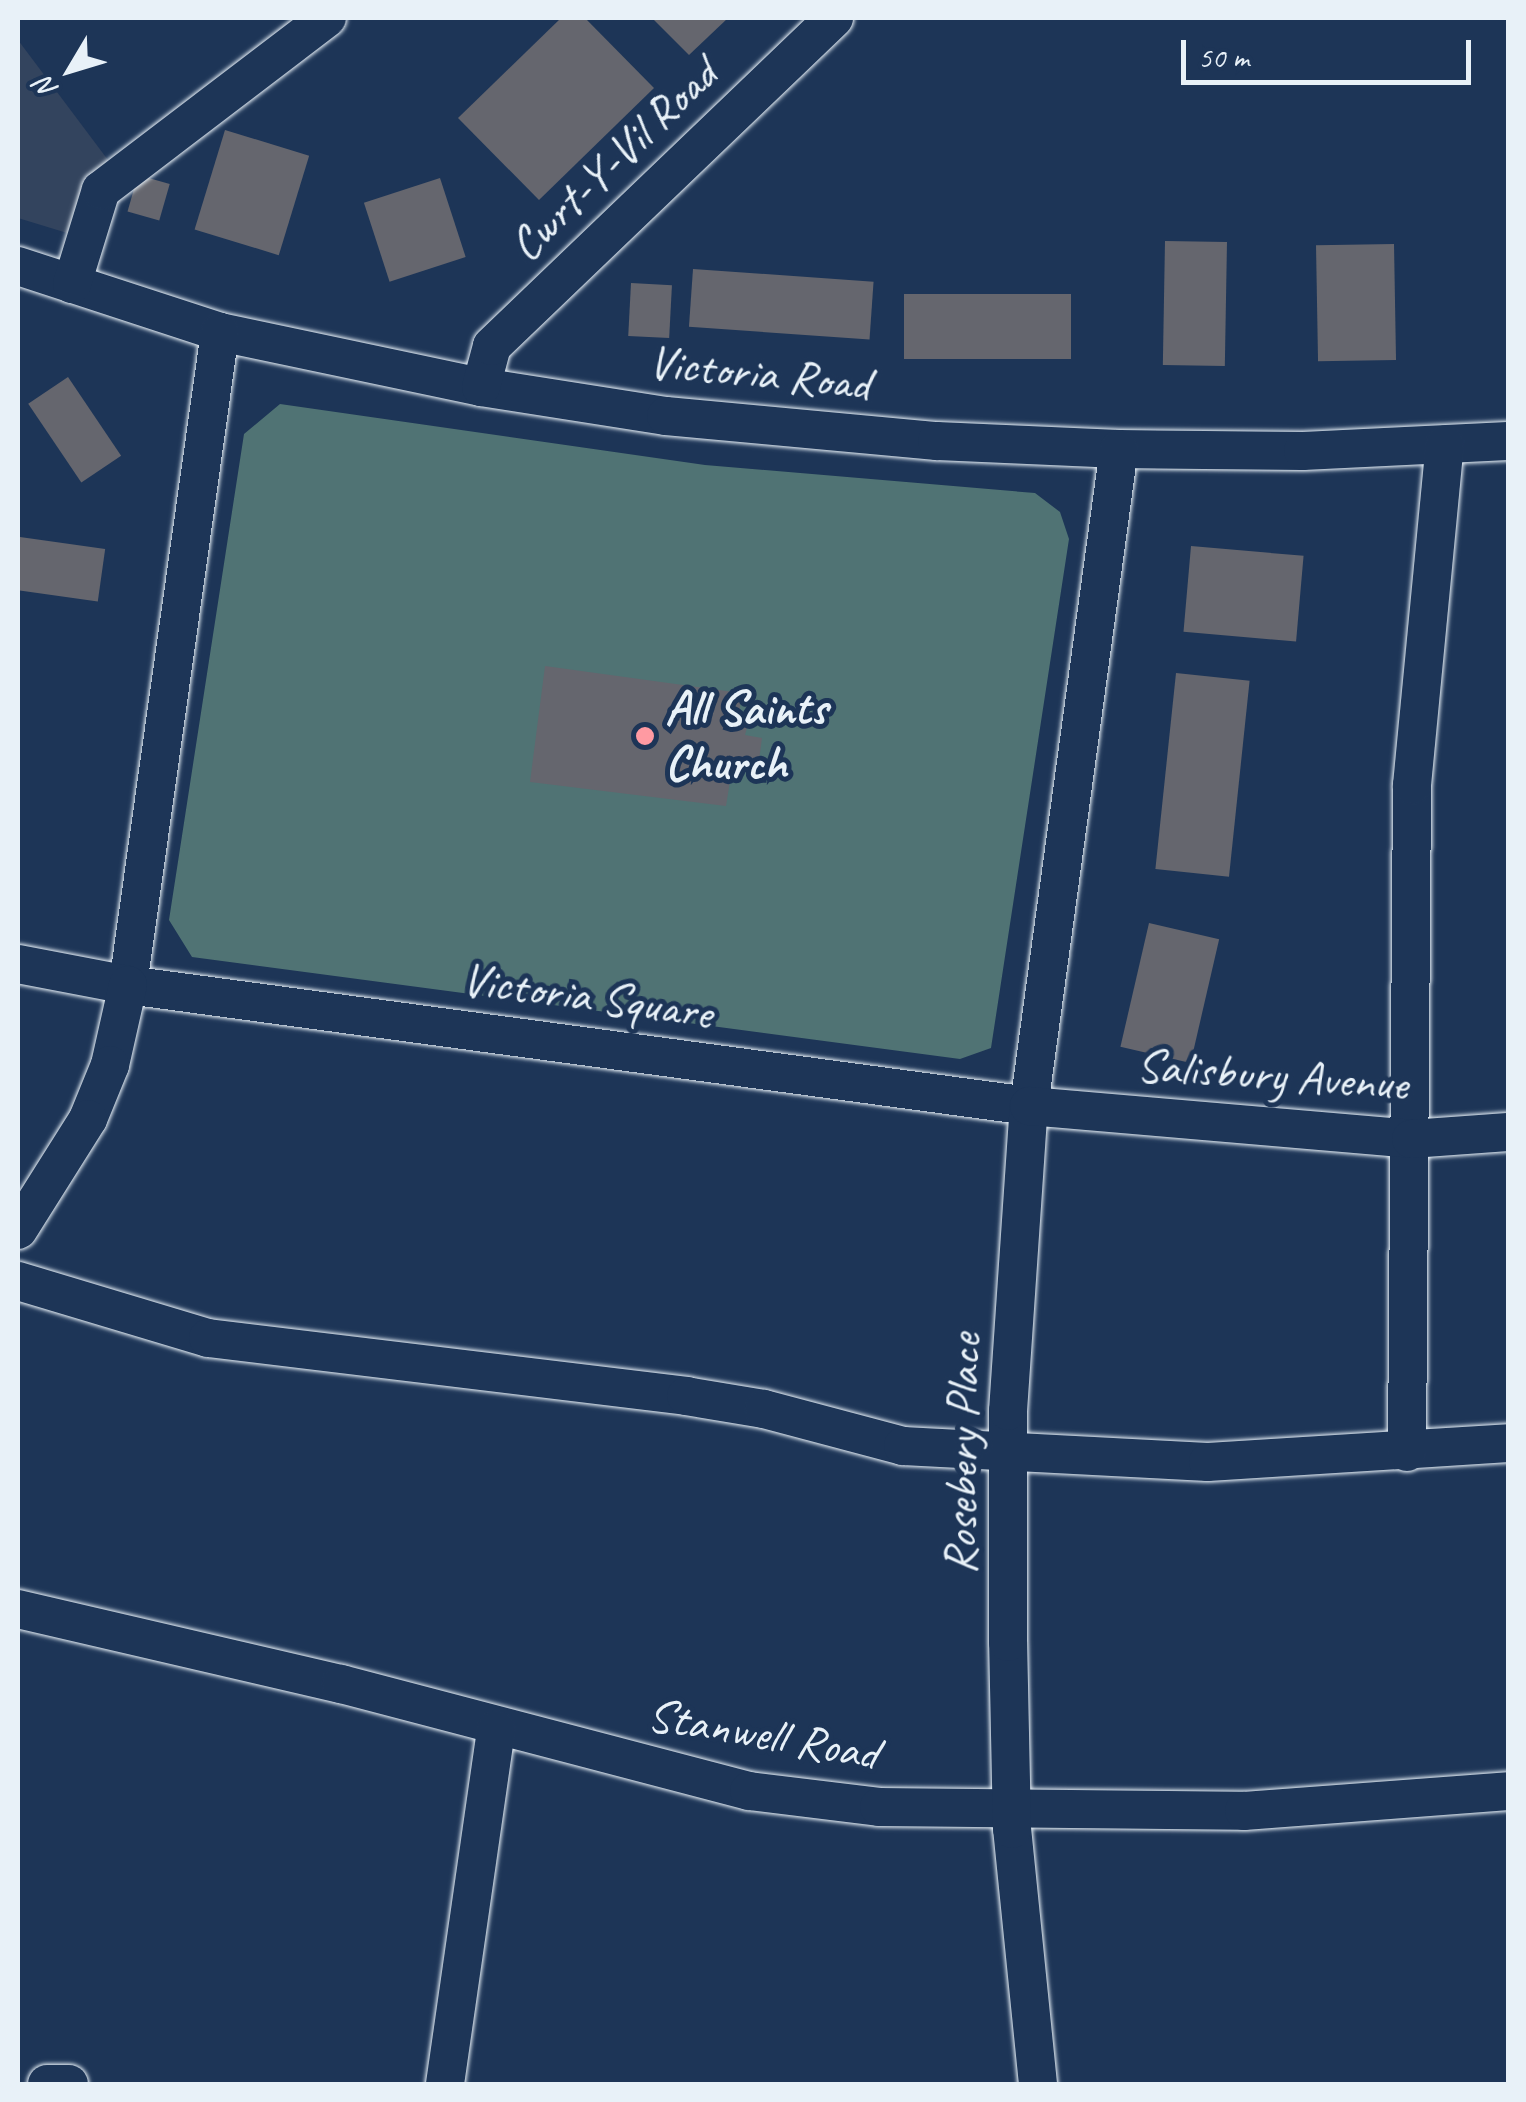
<!DOCTYPE html>
<html>
<head>
<meta charset="utf-8">
<style>
  body { margin:0 }
  #map { position:relative; width:1526px; height:2102px; overflow:hidden; background:#1d3557; font-family:Caveat,sans-serif }
  div>[style] { position:absolute }
  [style*='--x'] { left:calc(var(--x)*1px); top:calc(var(--y)*1px); width:calc(var(--w)*1px); rotate:calc(var(--a)*1deg) }
  .built>* { inset:0; background:#33445e }
  .green>* { inset:0; background:#507374 }
  .building>* { inset:0; background:#65666e; transform-origin:0 0 }
  .roads { filter:drop-shadow(0 0 2px #e8f1f8) drop-shadow(0 0 2px #e8f1f8) }
  .minor>* { height:38px; margin:-19px; padding:0 19px; transform-origin:19px; border-radius:19px; background:#1d3557 }
  .dots>* { width:28px; height:28px; translate:-50% -50%; box-sizing:border-box; border:5px solid #1d3557; border-radius:50% }
  span { translate:-50% -50%; white-space:nowrap; text-align:center; line-height:1.15; -webkit-text-stroke:10px #1d3557; paint-order:stroke }
  .street-label { font-size:48px; color:#e8f1f8 }
  .poi-label { font-size:48px; color:#e8f1f8; font-weight:700 }
  .left { translate:0 -50%; text-align:left }
  .frame { position:absolute; inset:0; border:20px solid #e8f1f8; pointer-events:none }
  .north { position:absolute; left:20px; top:20px; width:100px; height:100px; -webkit-text-stroke:8px #1d3557; paint-order:stroke; rotate:232deg; font-size:28px; font-weight:700; line-height:40px; text-align:center; color:#e8f1f8 }
  .north::after { content:''; display:block; margin:auto; width:35px; height:45px; background:#e8f1f8; clip-path:polygon(50% 0,100% 100%,50% 72%,0 100%) }
  .scale { position:absolute; left:1181px; top:40px; width:290px; height:45px; box-sizing:border-box; border:5px solid #e8f1f8; border-top:0; padding-left:12px; font-size:30px; line-height:35px; white-space:nowrap; color:#e8f1f8; -webkit-text-stroke:8px #1d3557; paint-order:stroke }
</style>
</head>
<body>
<div id="map">
  <div class="built">
    <div style="clip-path:polygon(18px 40px,114px 168px,77px 236px,18px 218px)"></div>
  </div>
  <div class="green">
    <div style="clip-path:polygon(280px 404px,705px 465px,1035px 493px,1060px 512px,1069px 539px,991px 1048px,960px 1059px,192px 957px,169px 920px,244px 434px)"></div>
  </div>
  <div class="building">
    <div style="clip-path:polygon(561px 18px,585px 18px,654px 88px,539px 200px,458px 118px)"></div>
    <div style="clip-path:polygon(652px 18px,728px 18px,689px 55px)"></div>
    <div style="left:225px;top:130px;width:88px;height:104px;rotate:17deg"></div>
    <div style="left:138px;top:175px;width:33px;height:38px;rotate:16deg"></div>
    <div style="left:440px;top:178px;width:83px;height:80px;rotate:72deg"></div>
    <div style="left:1165px;top:241px;width:62px;height:124px;rotate:1deg"></div>
    <div style="left:1394px;top:244px;width:116px;height:78px;rotate:89deg"></div>
    <div style="left:693px;top:269px;width:181px;height:58px;rotate:4deg"></div>
    <div style="left:631px;top:283px;width:41px;height:53px;rotate:3deg"></div>
    <div style="left:904px;top:294px;width:167px;height:65px"></div>
    <div style="left:68px;top:377px;width:95px;height:48px;rotate:56deg"></div>
    <div style="left:20px;top:537px;width:86px;height:53px;rotate:8deg"></div>
    <div style="left:1191px;top:546px;width:113px;height:86px;rotate:5deg"></div>
    <div style="clip-path:polygon(545px 666px,741px 693px,739px 722px,748px 724px,745px 735px,762px 738px,758px 768px,740px 765px,739px 777px,731px 775px,726px 806px,530px 782px)"></div>
    <div style="left:1176px;top:673px;width:74px;height:197px;rotate:6deg"></div>
    <div style="left:1149px;top:923px;width:72px;height:127px;rotate:13deg"></div>
  </div>
  <div class="roads">
    <div class="minor">
      <div style="--x:18;--y:266;--w:213;--a:18.1"></div>
      <div style="--x:220;--y:332;--w:267;--a:11.9"></div>
      <div style="--x:481;--y:387;--w:187;--a:8.9"></div>
      <div style="--x:666;--y:416;--w:272;--a:5.3"></div>
      <div style="--x:937;--y:441;--w:182;--a:2.5"></div>
      <div style="--x:1119;--y:449;--w:184;--a:0.6"></div>
      <div style="--x:1303;--y:451;--w:205;--a:-2.8"></div>
      <div style="--x:72;--y:284;--w:98;--a:-72.9"></div>
      <div style="--x:101;--y:190;--w:284;--a:-37.3"></div>
      <div style="--x:220;--y:332;--w:659;--a:98.02"></div>
      <div style="--x:128;--y:985;--w:909;--a:7.65"></div>
      <div style="--x:1029;--y:1106;--w:663;--a:-82.2"></div>
      <div style="--x:481;--y:387;--w:42;--a:-75"></div>
      <div style="--x:492;--y:346;--w:474;--a:-43.8"></div>
      <div style="--x:18;--y:964;--w:112;--a:10.8"></div>
      <div style="--x:128;--y:985;--w:82;--a:102.7"></div>
      <div style="--x:110;--y:1065;--w:58;--a:112.2"></div>
      <div style="--x:88;--y:1119;--w:131;--a:122.2"></div>
      <div style="--x:18;--y:1281;--w:198;--a:16.7"></div>
      <div style="--x:208;--y:1338;--w:482;--a:6.9"></div>
      <div style="--x:686;--y:1396;--w:79;--a:9.5"></div>
      <div style="--x:764;--y:1409;--w:144;--a:14.9"></div>
      <div style="--x:903;--y:1446;--w:305;--a:3"></div>
      <div style="--x:1208;--y:1462;--w:301;--a:-3.6"></div>
      <div style="--x:1407;--y:1452;--w:667;--a:-89.57"></div>
      <div style="--x:1412;--y:785;--w:342;--a:-84.5"></div>
      <div style="--x:18;--y:1609;--w:332;--a:13.1"></div>
      <div style="--x:341;--y:1684;--w:422;--a:14.7"></div>
      <div style="--x:749;--y:1791;--w:131;--a:7"></div>
      <div style="--x:879;--y:1807;--w:365;--a:0.6"></div>
      <div style="--x:1244;--y:1811;--w:265;--a:-4.3"></div>
      <div style="--x:47;--y:2084;--w:22;--a:0"></div>
      <div style="--x:445;--y:2084;--w:358;--a:-81.8"></div>
      <div style="--x:1038;--y:2084;--w:256;--a:-95.8"></div>
      <div style="--x:1012;--y:1829;--w:187;--a:-91.2"></div>
      <div style="--x:1008;--y:1642;--w:231;--a:-90"></div>
      <div style="--x:1008;--y:1411;--w:306;--a:-86.1"></div>
      <div style="--x:1029;--y:1106;--w:383;--a:4.9"></div>
      <div style="--x:1411;--y:1139;--w:97;--a:-4.1"></div>
    </div>
  </div>
  <div class="dots">
    <div style="left:645px;top:736px;background:#ff9aa2"></div>
  </div>
  <div class="street-label">
    <span style="left:613px;top:160px;rotate:-44deg">Cwrt-Y-Vil Road</span>
    <span style="left:759px;top:373px;rotate:6deg">Victoria Road</span>
    <span style="left:587px;top:996px;rotate:8deg">Victoria Square</span>
    <span style="left:1272px;top:1075px;rotate:4deg">Salisbury Avenue</span>
    <span style="left:962px;top:1454px;rotate:-89deg">Rosebery Place</span>
    <span style="left:763px;top:1734px;rotate:10deg">Stanwell Road</span>
  </div>
  <div class="poi-label">
    <span class="left" style="left:665px;top:736px">All Saints<br>Church</span>
  </div>
  <div class="frame"></div>
  <div class="north">N</div>
  <div class="scale">50 m</div>
</div>
</body>
</html>
